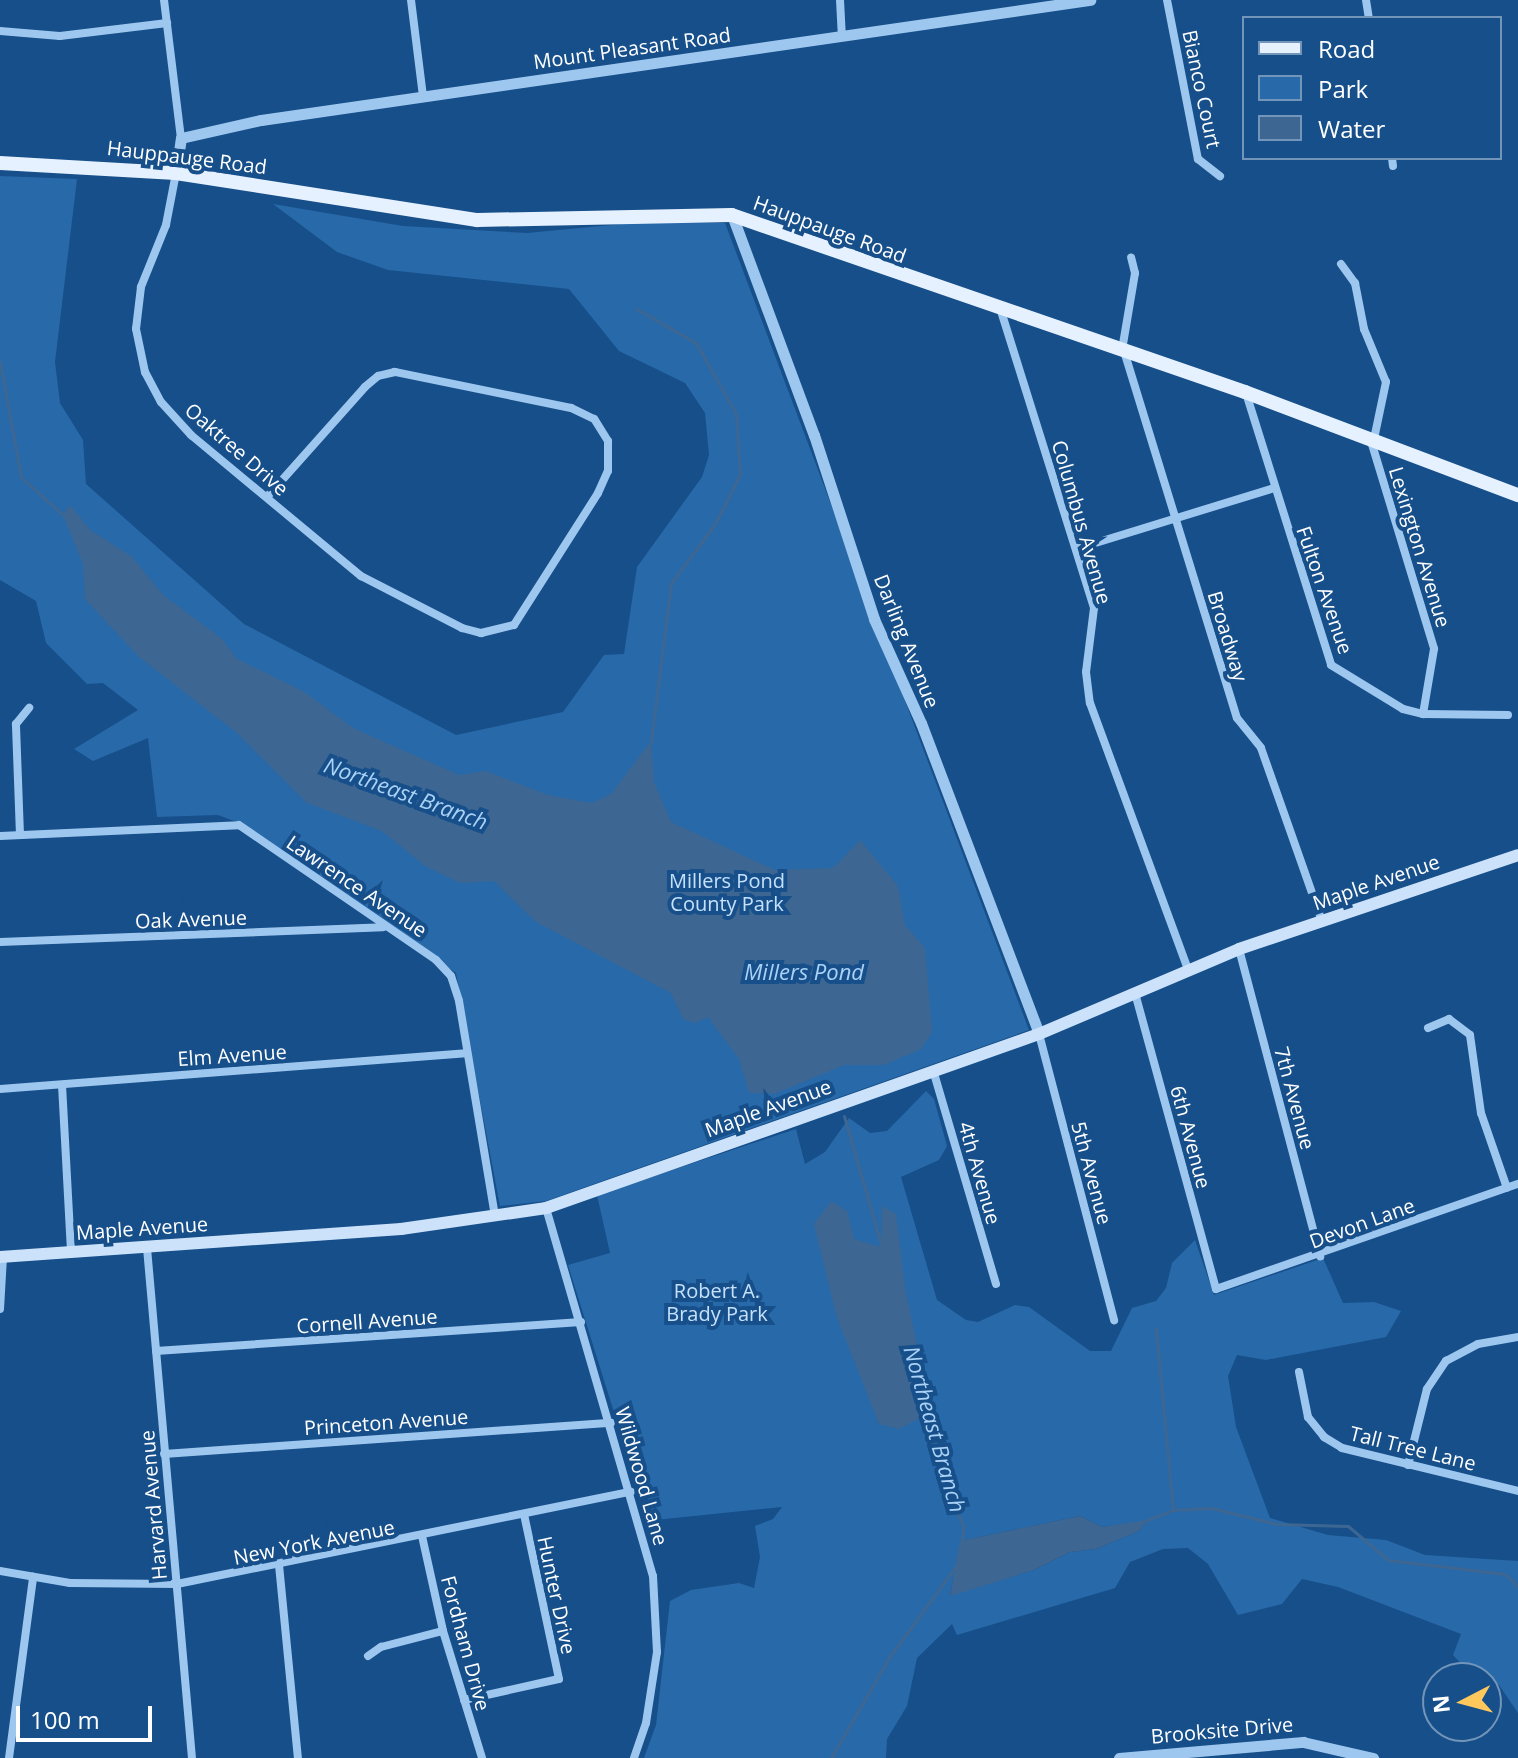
<!DOCTYPE html>
<html>
<head>
<meta charset="utf-8">
<style>
  body { margin:0 }
  #map { position:relative; width:1518px; height:1758px; overflow:hidden; background:#164f8a; font-family:"Open Sans",sans-serif }
  div>[style] { position:absolute }
  [style*='--x'] { left:calc(var(--x)*1px); top:calc(var(--y)*1px); width:calc(var(--w)*1px); rotate:calc(var(--a)*1deg) }
  .green>* { inset:0; background:#2869a9 }
  .water>* { inset:0; background:#3d6792 }
  .stream>* { height:3px; margin:-1.5px; padding:0 1.5px; transform-origin:1.5px; border-radius:1.5px; background:#3d6792 }
  .minor>* { height:8px; margin:-4px; padding:0 4px; transform-origin:4px; border-radius:4px; background:#9ec7ef }
  .tertiary>* { height:11px; margin:-5.5px; padding:0 5.5px; transform-origin:5.5px; border-radius:5.5px; background:#9ec7ef }
  .secondary>* { height:12px; margin:-6px; padding:0 6px; transform-origin:6px; border-radius:6px; background:#cce2fa }
  .primary>* { height:14px; margin:-7px; padding:0 7px; transform-origin:7px; border-radius:7px; background:#e6f1ff }
  span { translate:-50% -50%; white-space:nowrap; text-align:center; line-height:1.15; -webkit-text-stroke:8px #164f8a; paint-order:stroke }
  .street-label { font-size:20px; color:#fff }
  .park-label { font-size:20px; color:#c5e0fb }
  .water-label { font-size:22px; color:#aad1f6; font-style:italic }
  .legend { position:absolute; left:1242px; top:16px; width:260px; height:144px; box-sizing:border-box; background:#164f8a; border:2px solid #7395b9; margin:0; padding:10px 14px; list-style:none; font-size:24px; color:#fff }
  .legend li { display:flex; align-items:center; gap:16px; height:40px }
  .legend b { width:40px; border:2px solid #7395b9 }
  .north { position:absolute; left:1422px; top:1662px; width:80px; height:80px; box-sizing:border-box; background:#164f8a; border:2px solid #7395b9; border-radius:50%; rotate:264deg; font-size:22px; font-weight:700; line-height:32px; text-align:center; color:#fff }
  .north::after { content:''; display:block; margin:auto; width:28px; height:36px; background:#ffc85c; clip-path:polygon(50% 0,100% 100%,50% 72%,0 100%) }
  .scale { position:absolute; left:16px; top:1706px; width:136px; height:36px; box-sizing:border-box; border:4px solid #fff; border-top:0; padding-left:10px; font-size:24px; line-height:28px; white-space:nowrap; color:#fff; -webkit-text-stroke:6px #164f8a; paint-order:stroke }
</style>
</head>
<body>
<div id="map">
  <div class="green">
    <div style="clip-path:polygon(0 176px,77px 179px,55px 362px,60px 403px,83px 440px,86px 484px,244px 624px,456px 735px,563px 712px,604px 655px,624px 654px,637px 567px,702px 477px,709px 455px,705px 413px,685px 383px,619px 351px,569px 289px,388px 270px,337px 252px,273px 204px,403px 226px,527px 233px,643px 222px,725px 223px,1029px 1030px,546px 1201px,500px 1206px,456px 973px,245px 825px,218px 815px,157px 817px,148px 738px,93px 761px,74px 749px,138px 710px,103px 683px,87px 684px,46px 643px,36px 601px,0 580px)"></div>
    <div style="clip-path:polygon(evenodd,926px 1091px,934px 1099px,947px 1146px,939px 1160px,901px 1177px,937px 1300px,966px 1320px,978px 1322px,1015px 1305px,1029px 1307px,1090px 1351px,1111px 1351px,1132px 1308px,1156px 1301px,1166px 1288px,1172px 1263px,1195px 1240px,1214px 1295px,1323px 1258px,1343px 1303px,1374px 1302px,1401px 1311px,1386px 1337px,1266px 1360px,1237px 1355px,1228px 1376px,1236px 1427px,1270px 1518px,1328px 1535px,1386px 1540px,1425px 1555px,1518px 1561px,1518px 1713px,1499px 1685px,1474px 1677px,1453px 1655px,1461px 1634px,1338px 1587px,1302px 1579px,1282px 1604px,1238px 1615px,1208px 1564px,1188px 1548px,1163px 1549px,1130px 1562px,1115px 1588px,957px 1635px,952px 1624px,917px 1658px,907px 1706px,887px 1739px,886px 1758px,644px 1758px,656px 1725px,670px 1601px,691px 1590px,739px 1583px,754px 1588px,760px 1557px,755px 1526px,773px 1519px,782px 1507px,655px 1520px,627px 1440px,623px 1441px,568px 1265px,610px 1253px,597px 1195px,796px 1129px,805px 1164px,825px 1152px,849px 1118px,870px 1133px,887px 1131px,926px 1091px,843px 1322px,913px 1347px,931px 1393px,879px 1424px,843px 1322px,926px 1091px,1080px 1516px,1102px 1527px,1147px 1521px,1139px 1531px,1096px 1549px,1070px 1552px,1034px 1570px,950px 1595px,961px 1541px,1080px 1516px)"></div>
  </div>
  <div class="water">
    <div style="clip-path:polygon(70px 505px,90px 530px,131px 556px,163px 595px,221px 638px,237px 659px,303px 691px,353px 728px,459px 775px,486px 771px,548px 795px,591px 803px,611px 794px,651px 741px,654px 782px,671px 822px,775px 870px,833px 868px,860px 840px,898px 886px,905px 925px,925px 948px,932px 1032px,921px 1049px,884px 1065px,844px 1065px,774px 1094px,749px 1093px,739px 1059px,708px 1017px,695px 1023px,683px 1019px,671px 993px,536px 922px,494px 881px,460px 883px,425px 866px,382px 831px,307px 803px,237px 733px,139px 657px,85px 599px,83px 564px,63px 515px)"></div>
    <div style="clip-path:polygon(831px 1201px,847px 1211px,854px 1239px,881px 1247px,882px 1206px,896px 1214px,905px 1288px,931px 1412px,899px 1429px,879px 1424px,836px 1315px,814px 1224px)"></div>
    <div style="clip-path:polygon(1080px 1516px,1102px 1527px,1148px 1520px,1139px 1531px,1096px 1549px,1070px 1552px,1034px 1570px,950px 1596px,960px 1541px)"></div>
  </div>
  <div class="stream">
    <div style="--x:637;--y:309;--w:68;--a:30"></div>
    <div style="--x:696;--y:343;--w:81;--a:60.6"></div>
    <div style="--x:736;--y:414;--w:60;--a:86.2"></div>
    <div style="--x:740;--y:474;--w:56;--a:116.6"></div>
    <div style="--x:715;--y:524;--w:74;--a:126.7"></div>
    <div style="--x:671;--y:583;--w:160;--a:97.2"></div>
    <div style="--x:0;--y:362;--w:117;--a:79.7"></div>
    <div style="--x:21;--y:477;--w:59;--a:42.3"></div>
    <div style="--x:844;--y:1116;--w:141;--a:73.9"></div>
    <div style="--x:928;--y:1412;--w:69;--a:76.6"></div>
    <div style="--x:944;--y:1479;--w:51;--a:68"></div>
    <div style="--x:963;--y:1526;--w:17;--a:93"></div>
    <div style="--x:1173;--y:1510;--w:38;--a:-3"></div>
    <div style="--x:1211;--y:1508;--w:68;--a:13.6"></div>
    <div style="--x:1277;--y:1524;--w:71;--a:1.6"></div>
    <div style="--x:1348;--y:1526;--w:52;--a:40.4"></div>
    <div style="--x:1388;--y:1560;--w:118;--a:6.8"></div>
    <div style="--x:1505;--y:1574;--w:18;--a:45"></div>
    <div style="--x:1147;--y:1520;--w:28;--a:-21"></div>
    <div style="--x:1173;--y:1510;--w:182;--a:-95.4"></div>
    <div style="--x:831;--y:1758;--w:118;--a:-60"></div>
    <div style="--x:890;--y:1656;--w:117;--a:-53.7"></div>
  </div>
  <div class="minor">
    <div style="--x:164;--y:0;--w:139;--a:83"></div>
    <div style="--x:411;--y:0;--w:97;--a:82.9"></div>
    <div style="--x:840;--y:0;--w:36;--a:87"></div>
    <div style="--x:1167;--y:0;--w:162;--a:79"></div>
    <div style="--x:1198;--y:159;--w:28;--a:38"></div>
    <div style="--x:1366;--y:0;--w:18;--a:81"></div>
    <div style="--x:0;--y:31;--w:60;--a:4.8"></div>
    <div style="--x:60;--y:36;--w:108;--a:-6.9"></div>
    <div style="--x:1392;--y:158;--w:8;--a:83"></div>
    <div style="--x:176;--y:173;--w:53;--a:100.9"></div>
    <div style="--x:166;--y:225;--w:67;--a:112"></div>
    <div style="--x:141;--y:287;--w:42;--a:96.8"></div>
    <div style="--x:136;--y:329;--w:44;--a:78.2"></div>
    <div style="--x:145;--y:372;--w:34;--a:62"></div>
    <div style="--x:161;--y:402;--w:45;--a:47.7"></div>
    <div style="--x:191;--y:435;--w:221;--a:39.7"></div>
    <div style="--x:361;--y:576;--w:114;--a:27.2"></div>
    <div style="--x:462;--y:628;--w:20;--a:15"></div>
    <div style="--x:481;--y:633;--w:34;--a:-14"></div>
    <div style="--x:514;--y:625;--w:156;--a:-57.5"></div>
    <div style="--x:598;--y:493;--w:24;--a:-66"></div>
    <div style="--x:608;--y:471;--w:30;--a:-90"></div>
    <div style="--x:608;--y:441;--w:26;--a:-122"></div>
    <div style="--x:594;--y:419;--w:25;--a:-154"></div>
    <div style="--x:571;--y:408;--w:180;--a:-168.4"></div>
    <div style="--x:395;--y:372;--w:17;--a:167"></div>
    <div style="--x:378;--y:376;--w:17;--a:140"></div>
    <div style="--x:365;--y:387;--w:147;--a:131.7"></div>
    <div style="--x:1341;--y:264;--w:24;--a:54"></div>
    <div style="--x:1355;--y:283;--w:47;--a:78.9"></div>
    <div style="--x:1364;--y:329;--w:57;--a:67.5"></div>
    <div style="--x:1386;--y:382;--w:58;--a:101.9"></div>
    <div style="--x:1001;--y:311;--w:311;--a:72.6"></div>
    <div style="--x:1094;--y:608;--w:64;--a:97.1"></div>
    <div style="--x:1086;--y:672;--w:31;--a:83"></div>
    <div style="--x:1090;--y:703;--w:283;--a:69.8"></div>
    <div style="--x:1122;--y:350;--w:78;--a:-80.4"></div>
    <div style="--x:1135;--y:273;--w:16;--a:-104"></div>
    <div style="--x:1124;--y:351;--w:384;--a:72.9"></div>
    <div style="--x:1237;--y:718;--w:38;--a:51"></div>
    <div style="--x:1261;--y:748;--w:183;--a:70.6"></div>
    <div style="--x:1246;--y:393;--w:285;--a:72.6"></div>
    <div style="--x:1331;--y:665;--w:84;--a:31.4"></div>
    <div style="--x:1403;--y:709;--w:21;--a:14"></div>
    <div style="--x:1423;--y:714;--w:85;--a:0.7"></div>
    <div style="--x:1371;--y:441;--w:217;--a:73.1"></div>
    <div style="--x:1434;--y:649;--w:66;--a:99.6"></div>
    <div style="--x:1076;--y:549;--w:207;--a:-17.1"></div>
    <div style="--x:20;--y:835;--w:111;--a:-92.1"></div>
    <div style="--x:16;--y:724;--w:21;--a:-51"></div>
    <div style="--x:0;--y:836;--w:239;--a:-2.6"></div>
    <div style="--x:239;--y:825;--w:239;--a:34.4"></div>
    <div style="--x:436;--y:960;--w:22;--a:47"></div>
    <div style="--x:451;--y:976;--w:26;--a:72"></div>
    <div style="--x:459;--y:1001;--w:217;--a:80.5"></div>
    <div style="--x:0;--y:942;--w:383;--a:-2.2"></div>
    <div style="--x:1239;--y:949;--w:318;--a:75.2"></div>
    <div style="--x:1135;--y:993;--w:307;--a:74.7"></div>
    <div style="--x:1216;--y:1289;--w:320;--a:-19.2"></div>
    <div style="--x:1428;--y:1028;--w:23;--a:-23"></div>
    <div style="--x:1449;--y:1019;--w:26;--a:37"></div>
    <div style="--x:1470;--y:1035;--w:79;--a:82"></div>
    <div style="--x:1481;--y:1113;--w:79;--a:70.9"></div>
    <div style="--x:1039;--y:1034;--w:296;--a:75.3"></div>
    <div style="--x:933;--y:1070;--w:223;--a:73.6"></div>
    <div style="--x:62;--y:1085;--w:167;--a:86.9"></div>
    <div style="--x:0;--y:1089;--w:467;--a:-4.4"></div>
    <div style="--x:546;--y:1208;--w:383;--a:73.8"></div>
    <div style="--x:653;--y:1576;--w:76;--a:87"></div>
    <div style="--x:657;--y:1652;--w:72;--a:98.8"></div>
    <div style="--x:646;--y:1723;--w:37;--a:109"></div>
    <div style="--x:147;--y:1248;--w:512;--a:84.96"></div>
    <div style="--x:0;--y:1309;--w:52;--a:-86.7"></div>
    <div style="--x:156;--y:1351;--w:426;--a:-3.9"></div>
    <div style="--x:1299;--y:1372;--w:46;--a:78.7"></div>
    <div style="--x:1308;--y:1417;--w:26;--a:51"></div>
    <div style="--x:1324;--y:1437;--w:21;--a:31"></div>
    <div style="--x:1342;--y:1448;--w:181;--a:13.7"></div>
    <div style="--x:164;--y:1454;--w:448;--a:-4"></div>
    <div style="--x:1408;--y:1465;--w:78;--a:-76"></div>
    <div style="--x:1427;--y:1389;--w:34;--a:-56"></div>
    <div style="--x:1446;--y:1361;--w:36;--a:-28"></div>
    <div style="--x:1478;--y:1344;--w:41;--a:-9.9"></div>
    <div style="--x:422;--y:1536;--w:97;--a:77.5"></div>
    <div style="--x:443;--y:1631;--w:133;--a:72.9"></div>
    <div style="--x:279;--y:1565;--w:194;--a:84.4"></div>
    <div style="--x:0;--y:1571;--w:71;--a:9.7"></div>
    <div style="--x:70;--y:1583;--w:107;--a:0.5"></div>
    <div style="--x:177;--y:1584;--w:463;--a:-11.5"></div>
    <div style="--x:368;--y:1656;--w:16;--a:-35"></div>
    <div style="--x:381;--y:1647;--w:64;--a:-14.5"></div>
    <div style="--x:464;--y:1700;--w:97;--a:-12.5"></div>
    <div style="--x:559;--y:1679;--w:168;--a:-102"></div>
    <div style="--x:9;--y:1758;--w:183;--a:-82.4"></div>
  </div>
  <div class="tertiary">
    <div style="--x:176;--y:173;--w:35;--a:-82"></div>
    <div style="--x:181;--y:138;--w:82;--a:-12.7"></div>
    <div style="--x:261;--y:120;--w:838;--a:-8.24"></div>
    <div style="--x:732;--y:215;--w:235;--a:69.6"></div>
    <div style="--x:814;--y:435;--w:194;--a:71.9"></div>
    <div style="--x:874;--y:619;--w:114;--a:65.7"></div>
    <div style="--x:921;--y:723;--w:333;--a:69.2"></div>
    <div style="--x:1119;--y:1758;--w:185;--a:-5"></div>
    <div style="--x:1303;--y:1742;--w:72;--a:12.9"></div>
  </div>
  <div class="secondary">
    <div style="--x:0;--y:1257;--w:402;--a:-4"></div>
    <div style="--x:401;--y:1229;--w:147;--a:-8.2"></div>
    <div style="--x:546;--y:1208;--w:523;--a:-19.44"></div>
    <div style="--x:1039;--y:1034;--w:217;--a:-23"></div>
    <div style="--x:1239;--y:949;--w:294;--a:-18.6"></div>
  </div>
  <div class="primary">
    <div style="--x:0;--y:163;--w:176;--a:3.3"></div>
    <div style="--x:176;--y:173;--w:305;--a:8.9"></div>
    <div style="--x:477;--y:220;--w:255;--a:-1.1"></div>
    <div style="--x:732;--y:215;--w:543;--a:19.04"></div>
    <div style="--x:1245;--y:392;--w:292;--a:20.7"></div>
  </div>
  <div class="street-label">
    <span style="left:632px;top:48px;rotate:-8deg">Mount Pleasant Road</span>
    <span style="left:1202px;top:89px;rotate:78deg">Bianco Court</span>
    <span style="left:187px;top:157px;rotate:7deg">Hauppauge Road</span>
    <span style="left:830px;top:229px;rotate:20deg">Hauppauge Road</span>
    <span style="left:237px;top:449px;rotate:41deg">Oaktree Drive</span>
    <span style="left:1082px;top:522px;rotate:74deg">Columbus Avenue</span>
    <span style="left:1420px;top:547px;rotate:73deg">Lexington Avenue</span>
    <span style="left:1325px;top:590px;rotate:71deg">Fulton Avenue</span>
    <span style="left:1228px;top:636px;rotate:73deg">Broadway</span>
    <span style="left:907px;top:641px;rotate:68deg">Darling Avenue</span>
    <span style="left:1376px;top:882px;rotate:-19deg">Maple Avenue</span>
    <span style="left:357px;top:886px;rotate:34deg">Lawrence Avenue</span>
    <span style="left:191px;top:919px;rotate:-2deg">Oak Avenue</span>
    <span style="left:232px;top:1055px;rotate:-4deg">Elm Avenue</span>
    <span style="left:1295px;top:1098px;rotate:75deg">7th Avenue</span>
    <span style="left:768px;top:1108px;rotate:-20deg">Maple Avenue</span>
    <span style="left:1191px;top:1137px;rotate:75deg">6th Avenue</span>
    <span style="left:980px;top:1173px;rotate:74deg">4th Avenue</span>
    <span style="left:1092px;top:1173px;rotate:75deg">5th Avenue</span>
    <span style="left:1362px;top:1223px;rotate:-20deg">Devon Lane</span>
    <span style="left:142px;top:1228px;rotate:-4deg">Maple Avenue</span>
    <span style="left:367px;top:1321px;rotate:-4deg">Cornell Avenue</span>
    <span style="left:386px;top:1422px;rotate:-4deg">Princeton Avenue</span>
    <span style="left:1413px;top:1448px;rotate:14deg">Tall Tree Lane</span>
    <span style="left:642px;top:1476px;rotate:74deg">Wildwood Lane</span>
    <span style="left:153px;top:1505px;rotate:-95deg">Harvard Avenue</span>
    <span style="left:314px;top:1542px;rotate:-11deg">New York Avenue</span>
    <span style="left:557px;top:1595px;rotate:78deg">Hunter Drive</span>
    <span style="left:466px;top:1643px;rotate:75deg">Fordham Drive</span>
    <span style="left:1222px;top:1730px;rotate:-5deg">Brooksite Drive</span>
  </div>
  <div class="park-label">
    <span style="left:727px;top:892px">Millers Pond<br>County Park</span>
    <span style="left:717px;top:1302px">Robert A.<br>Brady Park</span>
  </div>
  <div class="water-label">
    <span style="left:406px;top:793px;rotate:20deg">Northeast Branch</span>
    <span style="left:804px;top:972px">Millers Pond</span>
    <span style="left:935px;top:1429px;rotate:74deg">Northeast Branch</span>
  </div>
  <ul class="legend">
  <li><b style="height:10px;background:#e6f1ff"></b>Road</li>
  <li><b style="height:22px;background:#2869a9"></b>Park</li>
  <li><b style="height:22px;background:#3d6792"></b>Water</li>
  </ul>
  <div class="north">N</div>
  <div class="scale">100 m</div>
</div>
</body>
</html>
